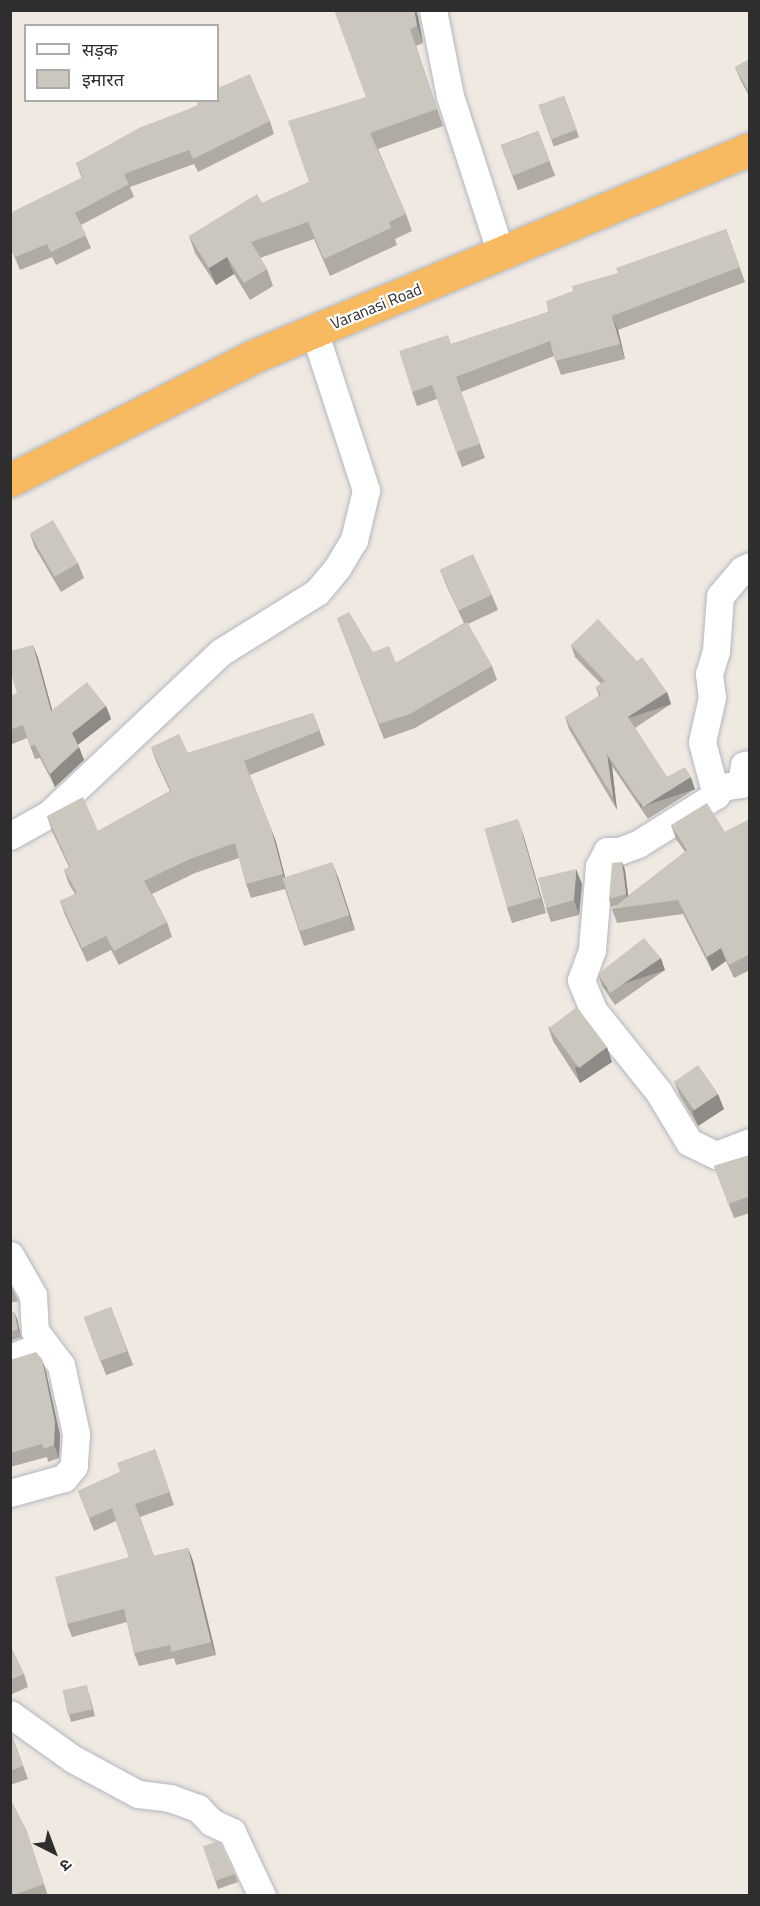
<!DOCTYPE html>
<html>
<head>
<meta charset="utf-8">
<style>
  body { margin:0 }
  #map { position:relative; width:760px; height:1906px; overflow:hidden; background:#efe9e1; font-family:"Titillium Web","Noto Sans Devanagari",sans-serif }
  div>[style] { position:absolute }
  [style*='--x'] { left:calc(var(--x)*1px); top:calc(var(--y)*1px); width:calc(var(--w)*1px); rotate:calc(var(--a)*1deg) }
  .roads { filter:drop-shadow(0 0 2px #b4b7c1) drop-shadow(0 0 2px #b4b7c1) }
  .minor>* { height:27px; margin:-13.5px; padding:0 13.5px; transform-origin:13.5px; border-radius:13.5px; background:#fff }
  .trunk>* { height:33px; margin:-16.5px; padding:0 16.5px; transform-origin:16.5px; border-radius:16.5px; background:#f8ba60 }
  .wall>* { inset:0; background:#afaba4; transform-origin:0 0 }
  .shaded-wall>* { inset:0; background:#8e8b86; transform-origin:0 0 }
  .building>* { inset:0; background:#cbc7bf; transform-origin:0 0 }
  span { translate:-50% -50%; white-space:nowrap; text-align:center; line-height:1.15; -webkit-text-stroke:4.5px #fff; paint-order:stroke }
  .street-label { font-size:16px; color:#2e2e2e }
  .frame { position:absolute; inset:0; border:12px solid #2e2e2e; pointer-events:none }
  .legend { position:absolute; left:24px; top:24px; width:195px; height:78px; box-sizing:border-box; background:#fff; border:2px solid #ababab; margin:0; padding:8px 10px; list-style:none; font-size:18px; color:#2e2e2e }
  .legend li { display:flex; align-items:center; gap:12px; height:30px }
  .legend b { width:30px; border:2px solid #ababab }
  .north { position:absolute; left:24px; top:1822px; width:60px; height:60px; -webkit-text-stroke:4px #fff; paint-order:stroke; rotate:138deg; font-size:16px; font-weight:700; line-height:24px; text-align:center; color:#2e2e2e }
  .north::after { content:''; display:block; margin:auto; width:21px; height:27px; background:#2e2e2e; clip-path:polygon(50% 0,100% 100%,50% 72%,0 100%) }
</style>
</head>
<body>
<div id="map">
  <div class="roads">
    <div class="minor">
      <div style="--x:433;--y:10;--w:88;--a:78.8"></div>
      <div style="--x:450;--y:96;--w:166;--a:72.1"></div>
      <div style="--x:750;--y:566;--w:9;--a:153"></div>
      <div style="--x:742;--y:570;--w:34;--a:130"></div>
      <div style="--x:720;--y:596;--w:55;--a:94.2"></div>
      <div style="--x:716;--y:651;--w:24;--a:107"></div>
      <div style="--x:709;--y:674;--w:23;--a:83"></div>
      <div style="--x:712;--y:697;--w:46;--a:102.5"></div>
      <div style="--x:702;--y:742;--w:55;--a:75.2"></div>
      <div style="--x:716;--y:795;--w:10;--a:-53"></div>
      <div style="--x:722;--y:787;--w:19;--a:-9"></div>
      <div style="--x:741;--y:784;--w:19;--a:-81"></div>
      <div style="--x:744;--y:765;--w:6;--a:-9"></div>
      <div style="--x:716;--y:795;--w:92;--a:147.9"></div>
      <div style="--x:638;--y:844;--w:20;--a:160"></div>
      <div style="--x:619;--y:851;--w:12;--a:180"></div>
      <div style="--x:607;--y:851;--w:17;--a:118"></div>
      <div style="--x:599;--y:866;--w:84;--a:94.8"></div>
      <div style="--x:592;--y:950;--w:32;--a:110"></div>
      <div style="--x:581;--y:980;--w:32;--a:68"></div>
      <div style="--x:593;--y:1010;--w:104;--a:51.3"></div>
      <div style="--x:658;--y:1091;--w:60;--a:58.7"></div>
      <div style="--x:689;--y:1142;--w:30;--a:26"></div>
      <div style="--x:716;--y:1155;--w:36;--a:-21"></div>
      <div style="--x:10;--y:836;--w:45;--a:-29.4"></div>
      <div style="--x:49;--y:814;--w:236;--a:-43.3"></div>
      <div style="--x:221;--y:652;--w:113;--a:-32"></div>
      <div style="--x:317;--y:592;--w:31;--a:-50"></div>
      <div style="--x:337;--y:568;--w:33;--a:-59"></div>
      <div style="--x:354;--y:540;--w:51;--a:-76.5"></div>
      <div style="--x:366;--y:490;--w:167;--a:-108.1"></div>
      <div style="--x:10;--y:1255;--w:46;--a:60.1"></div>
      <div style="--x:33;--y:1295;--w:36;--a:87"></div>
      <div style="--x:35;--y:1331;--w:43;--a:52.6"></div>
      <div style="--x:61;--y:1365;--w:71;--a:77.7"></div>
      <div style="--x:76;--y:1434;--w:32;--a:94"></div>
      <div style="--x:74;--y:1466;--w:16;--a:130"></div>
      <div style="--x:64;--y:1478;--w:56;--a:164.5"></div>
      <div style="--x:10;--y:1358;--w:35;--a:-22"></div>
      <div style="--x:10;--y:1714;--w:77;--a:35.5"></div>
      <div style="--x:73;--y:1759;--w:74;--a:28.3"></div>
      <div style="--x:138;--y:1794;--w:32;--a:7"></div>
      <div style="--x:170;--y:1798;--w:30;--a:20"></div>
      <div style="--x:198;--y:1808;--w:19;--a:47"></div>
      <div style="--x:211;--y:1822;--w:23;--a:25"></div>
      <div style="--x:232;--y:1832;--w:71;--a:64.9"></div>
    </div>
    <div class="trunk">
      <div style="--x:10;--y:480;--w:271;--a:-26.9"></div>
      <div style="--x:252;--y:357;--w:540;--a:-22.67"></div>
    </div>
  </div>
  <div class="wall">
    <div style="clip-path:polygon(418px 16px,423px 43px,416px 46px,443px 126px,378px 149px,406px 214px,412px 231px,395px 239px,397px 245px,330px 276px,314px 239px,260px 258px,267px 269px,273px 286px,250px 300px,234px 274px,216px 285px,195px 253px,189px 236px,309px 182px,366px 97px)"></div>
    <div style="clip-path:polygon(750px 59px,750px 98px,741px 81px,735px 67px)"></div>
    <div style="left:564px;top:96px;width:44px;height:27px;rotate:70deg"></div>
    <div style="clip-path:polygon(197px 100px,270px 121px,274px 134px,198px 172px,194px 164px,130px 187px,134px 197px,81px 225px,91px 248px,56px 265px,52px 257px,20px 270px,10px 246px,82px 178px,76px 163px,198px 105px)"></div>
    <div style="left:538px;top:131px;width:48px;height:40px;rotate:69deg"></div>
    <div style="clip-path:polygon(726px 229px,745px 282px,618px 330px,625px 359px,561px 375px,554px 356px,461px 392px,485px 458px,462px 467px,437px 399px,417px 406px,412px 392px,452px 344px,548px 312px,618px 273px)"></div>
    <div style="clip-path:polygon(30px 534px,78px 563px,84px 578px,61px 592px,35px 548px)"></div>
    <div style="clip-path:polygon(440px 570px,492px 595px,498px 610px,468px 624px,492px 666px,497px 680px,415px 728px,384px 739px,337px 618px,373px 652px,396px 663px,464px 623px,446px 585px)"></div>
    <div style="clip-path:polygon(33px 645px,38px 658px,52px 710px,106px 706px,111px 719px,78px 745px,84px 760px,55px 787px,40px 758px,35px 759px,27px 738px,10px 745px,10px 696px,17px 693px)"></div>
    <div style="clip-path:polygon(571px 645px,667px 692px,671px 704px,635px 728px,667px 777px,695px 789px,648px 819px,612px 766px,617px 810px,569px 729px,565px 717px,599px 696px,596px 687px,601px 684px,575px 657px)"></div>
    <div style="clip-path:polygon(313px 713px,325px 745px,250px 775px,276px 842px,285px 877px,338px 877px,355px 930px,304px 946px,285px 889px,251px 898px,246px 884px,239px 858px,195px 873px,152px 894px,167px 922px,172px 937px,119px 965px,111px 950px,87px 962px,65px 915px,60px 901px,75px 894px,69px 884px,64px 870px,69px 867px,52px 831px,47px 816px,98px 831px,170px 791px,156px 761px,151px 747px,188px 753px)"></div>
    <div style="clip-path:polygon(750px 819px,750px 970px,734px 978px,726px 961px,712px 971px,683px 914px,617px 923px,612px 909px,617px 905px,611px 907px,609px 899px,622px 862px,625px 870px,628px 896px,685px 852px,676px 839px,671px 825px,725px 832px)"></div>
    <div style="clip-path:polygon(523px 834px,546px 913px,512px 923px,507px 908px)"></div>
    <div style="clip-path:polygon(582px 884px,579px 915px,551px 922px,546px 908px)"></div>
    <div style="clip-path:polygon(665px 970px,615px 1005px,602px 986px,598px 974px)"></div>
    <div style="clip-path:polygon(548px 1026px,612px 1062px,580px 1083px,553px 1041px)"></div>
    <div style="clip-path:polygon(674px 1081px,724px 1109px,698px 1126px,680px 1096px)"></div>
    <div style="clip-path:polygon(750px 1155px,750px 1213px,734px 1218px,714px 1166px)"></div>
    <div style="clip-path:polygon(10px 1283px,18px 1301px,10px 1303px)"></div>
    <div style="left:111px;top:1307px;width:62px;height:29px;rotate:69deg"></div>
    <div style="clip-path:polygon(10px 1314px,17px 1319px,21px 1337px,10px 1341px)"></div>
    <div style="clip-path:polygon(10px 1360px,46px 1372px,60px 1435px,59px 1458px,48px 1462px,47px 1457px,10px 1467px)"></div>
    <div style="clip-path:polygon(155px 1449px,174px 1505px,140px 1517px,154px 1556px,188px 1548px,193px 1561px,216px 1655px,176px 1665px,174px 1658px,139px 1666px,134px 1653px,127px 1622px,72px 1637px,67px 1624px,129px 1557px,116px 1521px,94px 1531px,78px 1491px,120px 1472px)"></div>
    <div style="clip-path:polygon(10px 1645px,24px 1674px,28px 1687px,10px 1695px)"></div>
    <div style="clip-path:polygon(89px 1693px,95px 1716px,71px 1722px,69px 1715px)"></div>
    <div style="clip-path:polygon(10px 1730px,28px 1779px,10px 1785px)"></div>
    <div style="clip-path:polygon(26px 1829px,48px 1896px,10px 1896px)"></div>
    <div style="clip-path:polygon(203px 1846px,235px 1874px,238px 1882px,218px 1889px)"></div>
  </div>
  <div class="shaded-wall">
    <div style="clip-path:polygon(414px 10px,416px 10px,418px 16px,423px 43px,417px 26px)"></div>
    <div style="clip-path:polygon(227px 257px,234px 274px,216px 285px,209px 268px)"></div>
    <div style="clip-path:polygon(612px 316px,618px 330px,625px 359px,620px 344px)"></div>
    <div style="clip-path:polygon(33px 645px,38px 658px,56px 724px,51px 711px)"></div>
    <div style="left:667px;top:692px;width:13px;height:46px;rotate:72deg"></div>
    <div style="clip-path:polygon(106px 706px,111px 719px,76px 746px,72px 733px)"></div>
    <div style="clip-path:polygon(79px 747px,84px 760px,55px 787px,50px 774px)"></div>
    <div style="clip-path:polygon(607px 754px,612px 766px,617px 810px,613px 797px)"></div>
    <div style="left:691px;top:777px;width:13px;height:57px;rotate:72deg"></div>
    <div style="clip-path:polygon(518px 819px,523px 834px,546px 913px,541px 898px)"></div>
    <div style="clip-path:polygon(271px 828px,276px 842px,288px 888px,283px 874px)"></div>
    <div style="clip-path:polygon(332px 862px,338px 877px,355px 930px,349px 915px)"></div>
    <div style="clip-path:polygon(622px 862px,625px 870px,629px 902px,626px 894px)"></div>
    <div style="clip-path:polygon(576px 869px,582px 884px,579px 915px,574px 900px)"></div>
    <div style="clip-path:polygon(721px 948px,726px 961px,712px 971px,707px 957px)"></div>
    <div style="left:661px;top:958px;width:13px;height:62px;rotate:72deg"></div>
    <div style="clip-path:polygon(607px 1047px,612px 1062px,580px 1083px,575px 1068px)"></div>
    <div style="clip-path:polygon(718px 1094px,724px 1109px,698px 1126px,692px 1111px)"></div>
    <div style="clip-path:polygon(14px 1311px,17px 1319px,21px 1337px,18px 1329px)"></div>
    <div style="clip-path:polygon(42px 1359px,46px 1372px,60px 1435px,59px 1458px,54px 1445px)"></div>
    <div style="clip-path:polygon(188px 1548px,193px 1561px,216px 1655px,211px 1642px)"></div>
  </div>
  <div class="building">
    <div style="clip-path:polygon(334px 10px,414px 10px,417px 26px,410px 29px,437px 109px,370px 133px,406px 214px,389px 222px,391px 228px,324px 259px,308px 222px,251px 242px,267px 269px,244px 283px,227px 257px,209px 268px,189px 236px,257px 194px,262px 203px,309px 182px,288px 121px,366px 97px)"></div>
    <div style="clip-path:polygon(750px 59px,750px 94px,735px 67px)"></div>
    <div style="clip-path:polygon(250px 74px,270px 121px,193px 159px,189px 150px,124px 174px,129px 184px,75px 213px,86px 235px,51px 252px,47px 244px,15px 257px,10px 245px,10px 213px,83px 177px,76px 163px,139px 128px,199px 105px,197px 100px,218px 100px,218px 88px)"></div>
    <div style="left:564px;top:96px;width:36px;height:27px;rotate:69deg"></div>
    <div style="left:538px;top:131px;width:32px;height:40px;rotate:68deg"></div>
    <div style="clip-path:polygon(726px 229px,740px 267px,612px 316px,620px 344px,555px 361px,550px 341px,456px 377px,480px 444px,456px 452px,432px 385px,412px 392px,399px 351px,448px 335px,451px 344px,548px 312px,546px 301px,573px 291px,572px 286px,618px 273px,616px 268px)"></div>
    <div style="left:53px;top:520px;width:50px;height:27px;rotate:60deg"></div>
    <div style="left:473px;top:554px;width:45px;height:37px;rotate:65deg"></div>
    <div style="clip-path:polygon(349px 612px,373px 652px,389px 646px,396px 663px,467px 622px,492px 666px,410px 714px,379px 724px,337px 618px)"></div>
    <div style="clip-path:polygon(598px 619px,637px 661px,642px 657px,667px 692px,628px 717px,667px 777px,685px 767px,691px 777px,643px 807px,607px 754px,613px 797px,565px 717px,601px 695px,596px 687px,605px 681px,571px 645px)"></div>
    <div style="clip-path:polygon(33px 645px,51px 711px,87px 682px,106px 706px,72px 733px,79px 747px,50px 774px,35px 745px,30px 746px,23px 725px,10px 730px,10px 696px,17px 693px,10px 670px,10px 651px)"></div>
    <div style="clip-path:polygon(313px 713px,319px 731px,244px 761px,271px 828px,283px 874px,246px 884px,235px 843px,190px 859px,144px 881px,167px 922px,114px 951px,106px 936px,82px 948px,60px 901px,77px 893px,64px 870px,70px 867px,47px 816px,83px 797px,98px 831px,171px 791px,151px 747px,179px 734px,188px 753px)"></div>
    <div style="clip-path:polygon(707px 803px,725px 832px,750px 819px,750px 954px,729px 965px,721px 948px,707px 957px,678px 900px,612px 909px,687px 850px,671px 825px)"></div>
    <div style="left:518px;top:819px;width:82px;height:35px;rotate:74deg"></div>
    <div style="left:332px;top:862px;width:56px;height:52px;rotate:72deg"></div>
    <div style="clip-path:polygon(622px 862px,626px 894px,609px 899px,612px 863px)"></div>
    <div style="clip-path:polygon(576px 869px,574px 900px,546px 908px,538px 878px)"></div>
    <div style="clip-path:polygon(644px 938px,661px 958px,610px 993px,598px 974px)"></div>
    <div style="left:577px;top:1007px;width:50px;height:35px;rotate:53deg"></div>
    <div style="left:698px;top:1065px;width:35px;height:29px;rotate:55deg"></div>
    <div style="clip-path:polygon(750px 1155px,750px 1196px,728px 1204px,714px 1166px)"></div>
    <div style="left:111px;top:1307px;width:47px;height:29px;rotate:70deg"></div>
    <div style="clip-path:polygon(14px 1311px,18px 1329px,10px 1332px,10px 1314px)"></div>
    <div style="clip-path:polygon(36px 1352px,42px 1359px,55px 1422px,54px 1445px,44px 1449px,42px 1444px,10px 1453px,10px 1360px)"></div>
    <div style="clip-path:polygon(155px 1449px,170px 1492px,135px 1504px,154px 1556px,188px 1548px,211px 1642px,171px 1652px,170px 1645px,134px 1653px,124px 1609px,67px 1624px,55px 1577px,129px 1557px,112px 1508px,89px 1518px,78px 1491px,120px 1472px,117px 1463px)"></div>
    <div style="clip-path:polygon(10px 1645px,24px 1674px,10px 1680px)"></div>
    <div style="left:87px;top:1685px;width:25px;height:25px;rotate:78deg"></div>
    <div style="clip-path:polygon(10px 1730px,23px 1766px,10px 1771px)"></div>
    <div style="clip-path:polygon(10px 1798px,26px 1829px,44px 1884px,11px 1896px)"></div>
    <div style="clip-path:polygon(219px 1841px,235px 1874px,215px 1881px,203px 1846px)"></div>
  </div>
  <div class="street-label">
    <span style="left:376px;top:306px;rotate:-22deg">Varanasi Road</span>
  </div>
  <div class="frame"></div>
  <ul class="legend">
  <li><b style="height:8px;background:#fff"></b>सड़क</li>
  <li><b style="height:16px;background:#cbc7bf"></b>इमारत</li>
  </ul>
  <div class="north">उ</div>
</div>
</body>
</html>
